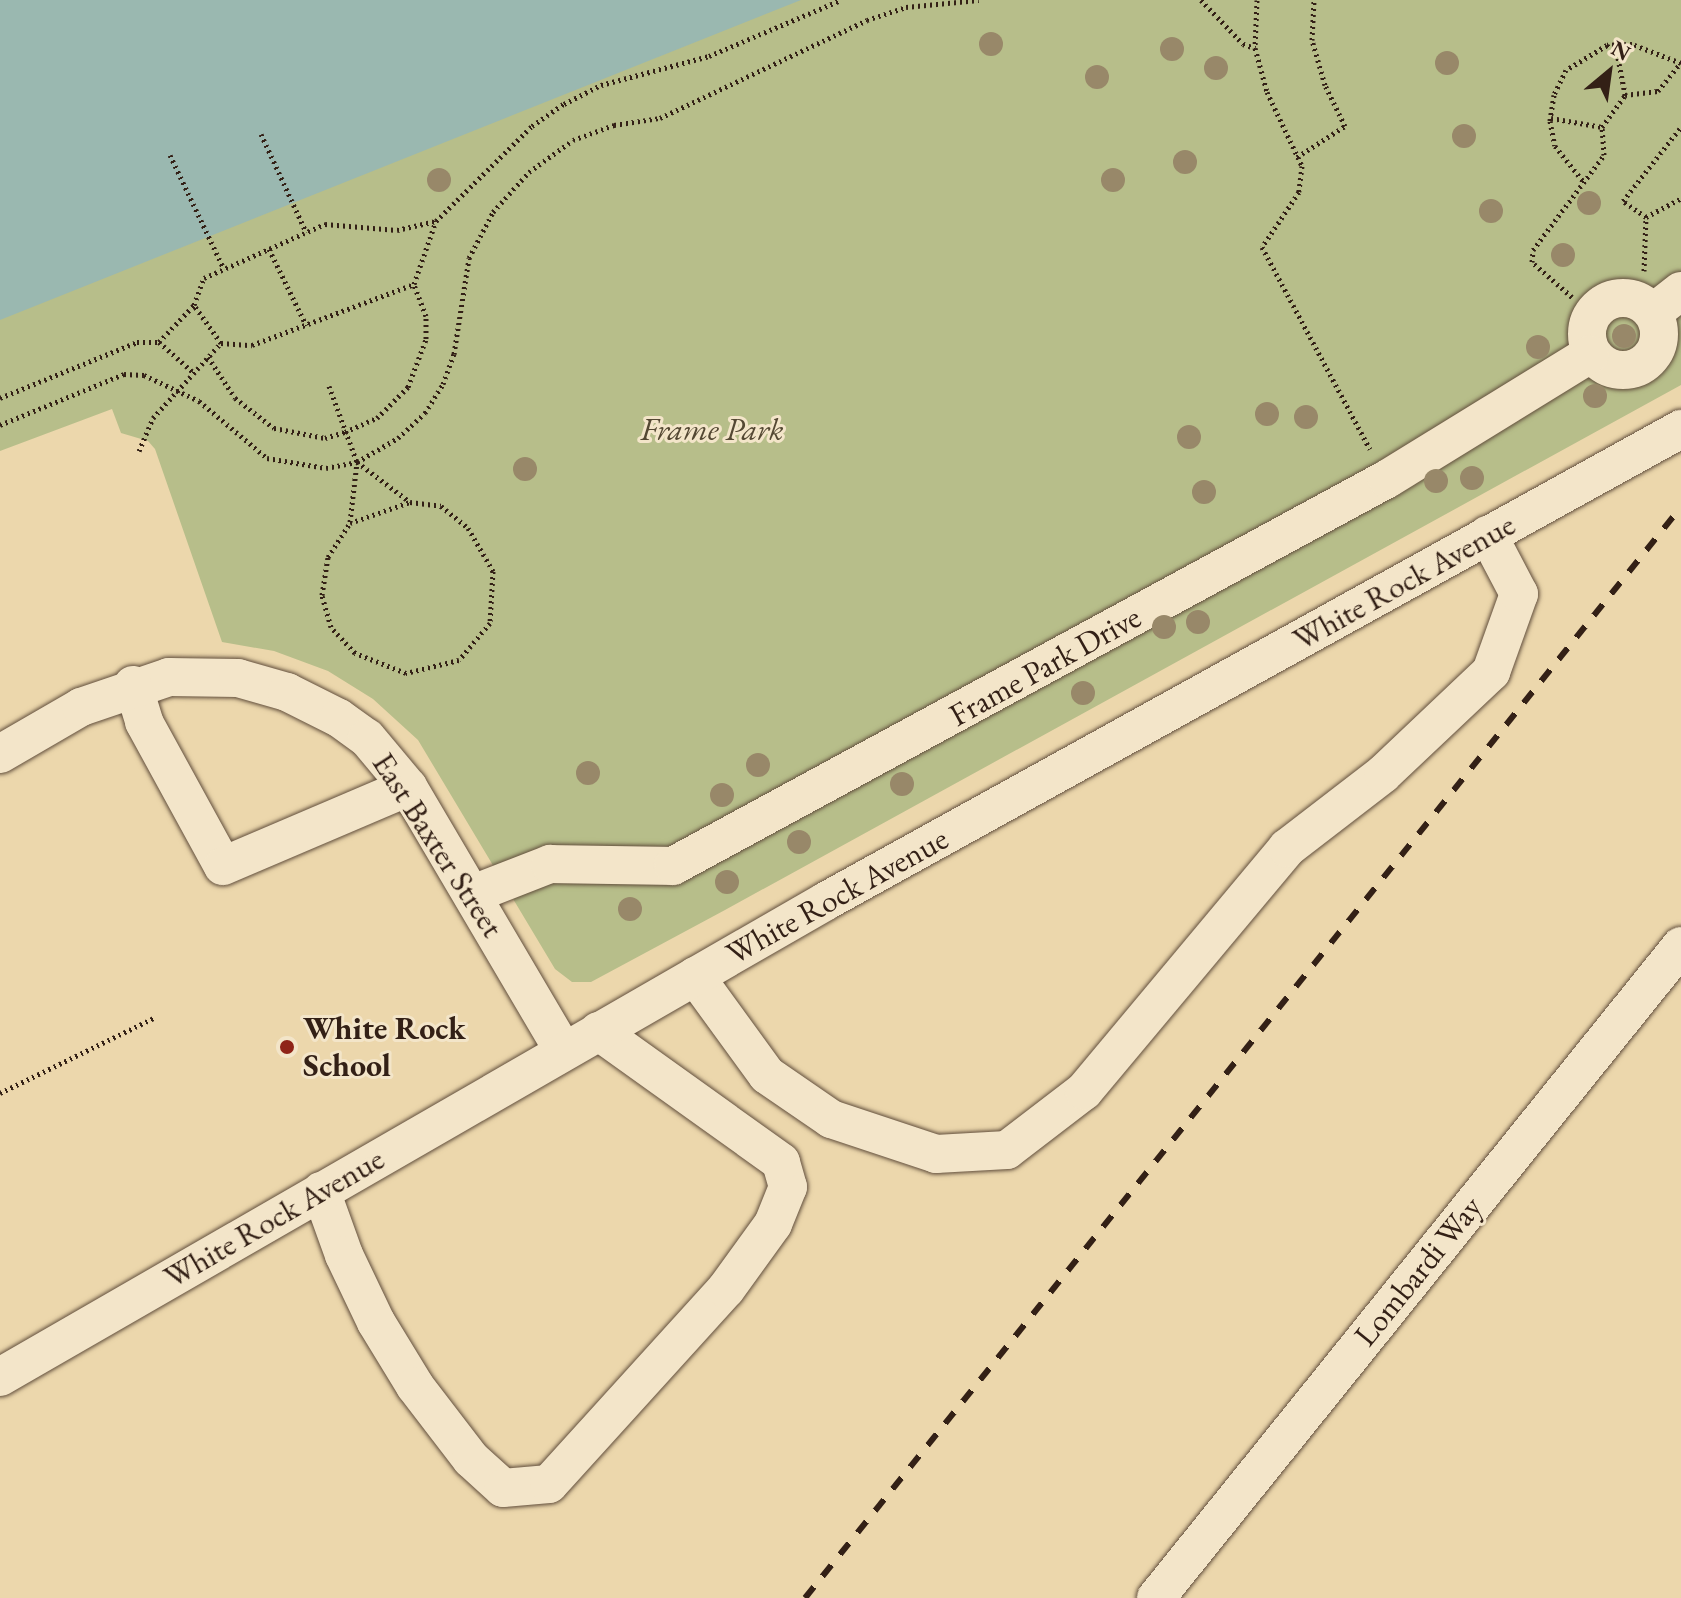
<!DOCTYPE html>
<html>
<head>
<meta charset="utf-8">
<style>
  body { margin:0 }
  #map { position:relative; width:1681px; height:1598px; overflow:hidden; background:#ecd7ac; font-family:"EB Garamond",serif }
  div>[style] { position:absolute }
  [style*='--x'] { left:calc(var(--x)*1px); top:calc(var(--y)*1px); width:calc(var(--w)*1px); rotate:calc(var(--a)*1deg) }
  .green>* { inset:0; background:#b7be8a }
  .water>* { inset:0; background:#9ab8b0 }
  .path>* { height:5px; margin-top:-2.5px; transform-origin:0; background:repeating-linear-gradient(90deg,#332016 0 2px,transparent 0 6px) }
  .roads { filter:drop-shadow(0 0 2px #614e3c) drop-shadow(0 0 2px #614e3c) }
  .minor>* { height:38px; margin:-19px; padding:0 19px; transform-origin:19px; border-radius:19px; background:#f3e5c9 }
  .minor>.ring { margin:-19px; padding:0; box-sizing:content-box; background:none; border:38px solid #f3e5c9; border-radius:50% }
  .rail>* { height:6px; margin-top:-3px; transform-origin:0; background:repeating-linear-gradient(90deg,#332016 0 14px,transparent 0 28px) }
  .trees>* { width:24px; height:24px; margin:-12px; border-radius:50%; background:#988869 }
  .dots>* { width:22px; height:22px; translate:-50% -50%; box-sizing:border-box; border:4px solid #f3e5c9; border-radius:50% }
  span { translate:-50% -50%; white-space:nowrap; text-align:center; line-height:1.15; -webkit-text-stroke:6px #f3e5c9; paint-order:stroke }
  .park-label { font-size:32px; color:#544833; font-style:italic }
  .street-label { font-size:32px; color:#332016 }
  .poi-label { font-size:32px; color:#332016; font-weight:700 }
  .left { translate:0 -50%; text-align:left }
  .north { position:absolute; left:1569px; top:32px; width:80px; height:80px; -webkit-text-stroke:6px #f3e5c9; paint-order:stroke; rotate:29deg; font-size:22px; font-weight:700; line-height:32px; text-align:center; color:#332016 }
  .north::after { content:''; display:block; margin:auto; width:28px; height:36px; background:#332016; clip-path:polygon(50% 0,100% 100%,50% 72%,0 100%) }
</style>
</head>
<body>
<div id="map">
  <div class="green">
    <div style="clip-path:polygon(0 0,1681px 0,1681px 385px,725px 910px,591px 982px,572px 982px,555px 969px,418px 740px,373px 699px,328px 671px,274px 651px,222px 642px,155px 449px,148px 441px,121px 433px,112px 409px,0 451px)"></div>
  </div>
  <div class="water">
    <div style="clip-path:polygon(0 0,801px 0,0 320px)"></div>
  </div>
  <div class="path">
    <div style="--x:1201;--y:0;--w:61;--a:46.3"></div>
    <div style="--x:1243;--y:44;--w:13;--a:18"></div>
    <div style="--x:1257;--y:0;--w:48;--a:92.4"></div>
    <div style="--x:1255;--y:48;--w:46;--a:74.7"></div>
    <div style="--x:1267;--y:92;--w:82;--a:64.7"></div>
    <div style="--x:1302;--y:166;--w:26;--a:97"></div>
    <div style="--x:1299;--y:192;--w:66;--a:123.9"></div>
    <div style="--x:1262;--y:247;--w:229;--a:61.9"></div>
    <div style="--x:1607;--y:45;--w:17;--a:50"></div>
    <div style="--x:1618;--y:58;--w:38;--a:79"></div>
    <div style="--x:1551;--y:118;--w:52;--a:10"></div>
    <div style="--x:261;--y:134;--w:108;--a:65.3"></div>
    <div style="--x:170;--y:155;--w:126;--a:64.7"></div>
    <div style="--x:1297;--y:157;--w:57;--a:-32.9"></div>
    <div style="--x:1345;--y:126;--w:46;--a:-116"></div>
    <div style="--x:1325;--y:85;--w:47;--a:-106.1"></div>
    <div style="--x:1312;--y:40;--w:40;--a:-87.1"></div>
    <div style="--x:1646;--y:217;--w:28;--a:-145"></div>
    <div style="--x:1623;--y:201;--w:94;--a:-51.9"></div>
    <div style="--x:269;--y:249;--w:85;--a:64"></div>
    <div style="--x:1644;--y:271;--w:54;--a:-87.9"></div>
    <div style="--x:1646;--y:217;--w:40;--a:-28"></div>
    <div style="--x:1572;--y:297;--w:53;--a:-138.8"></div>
    <div style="--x:1532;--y:262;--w:12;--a:-85"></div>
    <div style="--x:1533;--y:250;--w:119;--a:-53.2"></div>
    <div style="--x:1604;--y:155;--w:28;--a:-94"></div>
    <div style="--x:1602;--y:127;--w:39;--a:-54"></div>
    <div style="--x:1625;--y:95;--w:33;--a:-7"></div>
    <div style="--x:1658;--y:91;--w:36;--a:-51"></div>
    <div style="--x:1681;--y:63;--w:53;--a:-158.8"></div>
    <div style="--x:1632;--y:44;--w:25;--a:178"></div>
    <div style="--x:1607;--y:45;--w:48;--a:148.6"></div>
    <div style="--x:1566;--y:70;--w:28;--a:116"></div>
    <div style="--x:1554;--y:95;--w:26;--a:99"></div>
    <div style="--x:1550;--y:121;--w:25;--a:79"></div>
    <div style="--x:1555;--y:146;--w:45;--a:51.3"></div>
    <div style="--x:159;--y:342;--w:45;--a:41.4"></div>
    <div style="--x:221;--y:343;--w:31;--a:4"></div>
    <div style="--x:252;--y:345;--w:173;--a:-20.6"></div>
    <div style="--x:414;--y:284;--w:67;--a:-70.8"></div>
    <div style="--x:208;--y:357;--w:49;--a:56.6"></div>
    <div style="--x:235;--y:398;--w:49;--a:37.6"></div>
    <div style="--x:274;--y:428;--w:52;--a:11.1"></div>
    <div style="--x:325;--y:438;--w:21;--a:-17"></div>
    <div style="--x:345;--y:432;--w:35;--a:-24"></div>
    <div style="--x:377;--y:418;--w:44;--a:-45"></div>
    <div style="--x:408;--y:387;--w:51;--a:-69.4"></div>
    <div style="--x:426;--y:339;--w:23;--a:-90"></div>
    <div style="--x:426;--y:316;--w:34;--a:-111"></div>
    <div style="--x:329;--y:386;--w:81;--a:69.8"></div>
    <div style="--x:357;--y:462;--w:66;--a:37"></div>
    <div style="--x:0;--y:398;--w:148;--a:-22.2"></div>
    <div style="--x:137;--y:342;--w:22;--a:0"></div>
    <div style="--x:159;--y:342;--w:51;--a:-46.6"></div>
    <div style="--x:0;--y:425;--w:134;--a:-22.4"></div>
    <div style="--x:124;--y:374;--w:20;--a:3"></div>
    <div style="--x:144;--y:375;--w:61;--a:25.3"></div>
    <div style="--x:199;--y:401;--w:89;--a:40"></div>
    <div style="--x:267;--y:458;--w:60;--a:9.6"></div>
    <div style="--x:326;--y:468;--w:32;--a:-11"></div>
    <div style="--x:357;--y:462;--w:48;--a:-30.3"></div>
    <div style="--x:398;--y:438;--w:37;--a:-43"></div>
    <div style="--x:425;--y:413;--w:34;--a:-58"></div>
    <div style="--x:443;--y:384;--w:32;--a:-70"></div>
    <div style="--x:454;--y:354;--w:97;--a:-81.1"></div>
    <div style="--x:469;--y:258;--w:52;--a:-62.4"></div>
    <div style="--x:493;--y:212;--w:54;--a:-48"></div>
    <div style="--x:529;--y:172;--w:54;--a:-36"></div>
    <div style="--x:573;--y:140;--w:44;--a:-20.1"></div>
    <div style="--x:614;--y:125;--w:47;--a:-8.7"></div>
    <div style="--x:660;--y:118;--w:229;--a:-25.3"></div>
    <div style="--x:867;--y:20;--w:41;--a:-18.4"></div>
    <div style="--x:906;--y:7;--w:73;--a:-5.5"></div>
    <div style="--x:139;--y:451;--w:36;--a:-67"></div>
    <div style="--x:153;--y:418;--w:101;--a:-47.8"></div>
    <div style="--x:221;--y:343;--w:47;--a:-125.4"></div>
    <div style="--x:194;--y:305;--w:29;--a:-70"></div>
    <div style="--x:204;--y:278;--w:133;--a:-24.1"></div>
    <div style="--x:325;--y:224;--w:72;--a:4.8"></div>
    <div style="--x:397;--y:230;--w:40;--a:-13"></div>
    <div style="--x:436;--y:221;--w:135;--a:-44.7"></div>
    <div style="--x:532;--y:126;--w:39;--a:-35"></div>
    <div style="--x:564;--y:104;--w:42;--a:-27.2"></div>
    <div style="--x:601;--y:85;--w:112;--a:-15"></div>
    <div style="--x:709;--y:56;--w:143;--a:-23"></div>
    <div style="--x:410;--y:502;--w:31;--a:7"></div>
    <div style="--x:441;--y:506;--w:35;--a:39"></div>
    <div style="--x:468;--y:528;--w:50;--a:59.8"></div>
    <div style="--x:493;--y:571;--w:52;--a:93.3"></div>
    <div style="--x:490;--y:623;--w:48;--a:130"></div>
    <div style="--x:459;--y:660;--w:55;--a:166.2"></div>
    <div style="--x:406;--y:673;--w:55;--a:-158.6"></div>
    <div style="--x:355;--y:653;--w:35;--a:-133"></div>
    <div style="--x:331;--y:627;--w:33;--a:-106"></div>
    <div style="--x:322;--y:595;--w:38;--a:-81"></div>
    <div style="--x:328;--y:557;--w:40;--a:-57.1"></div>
    <div style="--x:350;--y:523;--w:64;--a:-19.3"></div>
    <div style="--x:350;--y:522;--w:60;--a:-83.3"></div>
    <div style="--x:0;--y:1093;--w:171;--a:-26"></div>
  </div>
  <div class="roads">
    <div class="minor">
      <div class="ring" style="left:1587px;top:298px;width:34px;height:34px"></div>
      <div style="--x:1654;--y:312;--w:34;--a:-38"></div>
      <div style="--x:133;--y:685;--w:39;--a:73"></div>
      <div style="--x:144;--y:722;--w:164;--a:61.3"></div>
      <div style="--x:223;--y:866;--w:201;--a:-23.1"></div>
      <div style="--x:0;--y:754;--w:94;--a:-30.1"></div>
      <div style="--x:81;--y:707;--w:93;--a:-18.8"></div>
      <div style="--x:169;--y:677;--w:69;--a:0.8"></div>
      <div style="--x:238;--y:678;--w:51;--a:15.9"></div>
      <div style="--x:287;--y:692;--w:58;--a:26.6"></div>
      <div style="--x:339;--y:718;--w:34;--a:36"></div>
      <div style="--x:367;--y:738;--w:64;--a:50.1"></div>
      <div style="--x:408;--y:787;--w:305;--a:59.5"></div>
      <div style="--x:473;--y:894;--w:83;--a:-21.3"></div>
      <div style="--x:550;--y:864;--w:123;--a:0.9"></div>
      <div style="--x:673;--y:866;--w:812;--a:-28.46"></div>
      <div style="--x:1387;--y:479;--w:238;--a:-31.6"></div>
      <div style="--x:695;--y:976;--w:122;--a:54"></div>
      <div style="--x:767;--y:1075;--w:78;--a:34.5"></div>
      <div style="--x:831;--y:1119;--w:111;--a:18.4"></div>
      <div style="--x:936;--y:1154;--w:71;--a:-3.2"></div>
      <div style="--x:1007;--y:1150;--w:97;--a:-37.5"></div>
      <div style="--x:1084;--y:1091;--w:317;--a:-50.1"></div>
      <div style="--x:1287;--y:848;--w:121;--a:-37.6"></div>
      <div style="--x:1383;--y:774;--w:149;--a:-43.4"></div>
      <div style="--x:1491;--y:672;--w:83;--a:-70.3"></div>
      <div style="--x:1519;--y:594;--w:67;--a:-117.7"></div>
      <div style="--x:321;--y:1191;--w:68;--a:70.2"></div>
      <div style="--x:344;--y:1255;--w:74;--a:64.5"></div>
      <div style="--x:376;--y:1322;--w:75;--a:58.6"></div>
      <div style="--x:415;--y:1386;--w:92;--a:52.5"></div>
      <div style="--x:471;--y:1459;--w:43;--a:42.2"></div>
      <div style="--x:503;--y:1488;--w:46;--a:-5"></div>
      <div style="--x:549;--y:1484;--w:263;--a:-47.8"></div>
      <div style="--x:726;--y:1289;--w:80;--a:-54.1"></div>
      <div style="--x:773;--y:1224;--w:40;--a:-68"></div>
      <div style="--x:788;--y:1187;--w:26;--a:-106"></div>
      <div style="--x:781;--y:1162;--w:225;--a:-144.4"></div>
      <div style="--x:0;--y:1377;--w:953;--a:-29.95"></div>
      <div style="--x:826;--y:901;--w:977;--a:-28.9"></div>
      <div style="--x:1156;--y:1598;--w:837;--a:-51.16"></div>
    </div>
  </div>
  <div class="rail">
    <div style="--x:805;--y:1598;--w:1399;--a:-51.24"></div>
  </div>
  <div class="trees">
    <div style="left:991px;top:44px"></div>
    <div style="left:1172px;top:49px"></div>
    <div style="left:1447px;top:63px"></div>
    <div style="left:1216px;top:68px"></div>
    <div style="left:1097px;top:77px"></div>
    <div style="left:1464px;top:136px"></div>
    <div style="left:1185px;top:162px"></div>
    <div style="left:439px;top:180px"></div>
    <div style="left:1113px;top:180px"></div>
    <div style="left:1589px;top:203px"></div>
    <div style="left:1491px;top:211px"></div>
    <div style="left:1563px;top:255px"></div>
    <div style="left:1624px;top:336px"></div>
    <div style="left:1538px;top:347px"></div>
    <div style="left:1595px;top:396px"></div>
    <div style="left:1267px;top:414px"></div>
    <div style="left:1306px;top:417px"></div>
    <div style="left:1189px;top:437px"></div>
    <div style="left:525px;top:469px"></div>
    <div style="left:1472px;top:478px"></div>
    <div style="left:1436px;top:481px"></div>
    <div style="left:1204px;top:492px"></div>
    <div style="left:1198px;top:622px"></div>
    <div style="left:1164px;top:627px"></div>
    <div style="left:1083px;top:693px"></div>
    <div style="left:758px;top:765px"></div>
    <div style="left:588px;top:773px"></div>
    <div style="left:902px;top:784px"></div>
    <div style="left:722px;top:795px"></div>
    <div style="left:799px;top:842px"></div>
    <div style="left:727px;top:882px"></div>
    <div style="left:630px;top:909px"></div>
  </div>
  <div class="dots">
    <div style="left:287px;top:1047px;background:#8f2418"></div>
  </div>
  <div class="park-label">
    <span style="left:712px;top:429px">Frame Park</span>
  </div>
  <div class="street-label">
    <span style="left:1404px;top:582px;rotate:-29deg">White Rock Avenue</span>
    <span style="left:1045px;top:666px;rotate:-29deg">Frame Park Drive</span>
    <span style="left:438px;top:845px;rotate:57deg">East Baxter Street</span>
    <span style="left:837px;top:896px;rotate:-29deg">White Rock Avenue</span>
    <span style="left:274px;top:1218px;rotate:-30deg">White Rock Avenue</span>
    <span style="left:1418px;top:1271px;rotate:-51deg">Lombardi Way</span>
  </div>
  <div class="poi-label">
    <span class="left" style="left:303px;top:1047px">White Rock<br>School</span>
  </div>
  <div class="north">N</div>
</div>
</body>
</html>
